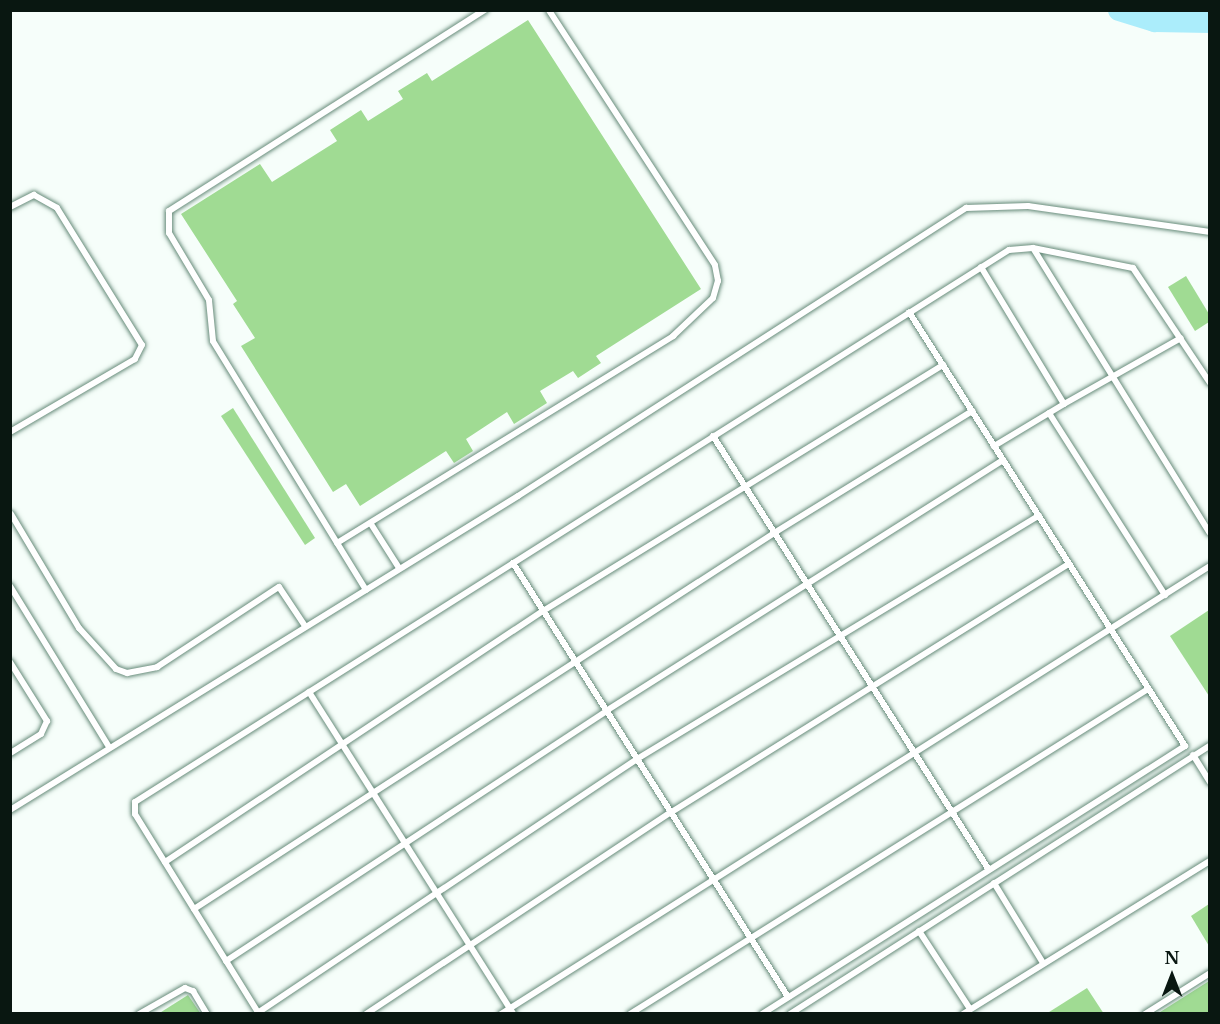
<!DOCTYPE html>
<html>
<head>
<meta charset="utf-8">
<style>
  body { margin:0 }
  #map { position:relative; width:1220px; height:1024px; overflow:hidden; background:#f6fefa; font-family:"Libre Baskerville",serif }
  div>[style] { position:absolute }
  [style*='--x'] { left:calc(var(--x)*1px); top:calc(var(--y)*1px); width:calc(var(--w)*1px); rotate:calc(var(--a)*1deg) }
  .river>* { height:22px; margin:-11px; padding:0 11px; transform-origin:11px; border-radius:11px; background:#abedfb }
  .building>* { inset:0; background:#a0db93 }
  .roads { filter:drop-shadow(0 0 2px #688c7b) drop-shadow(0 0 2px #688c7b) }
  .service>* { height:6px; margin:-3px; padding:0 3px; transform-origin:3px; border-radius:3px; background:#fff }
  span { translate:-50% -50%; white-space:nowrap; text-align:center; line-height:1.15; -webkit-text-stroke:5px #f6fefa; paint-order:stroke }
  .frame { position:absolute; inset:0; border:12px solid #091711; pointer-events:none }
  .north { position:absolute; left:1142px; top:946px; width:60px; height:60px; -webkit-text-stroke:4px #f6fefa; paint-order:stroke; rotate:0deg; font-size:16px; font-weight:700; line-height:24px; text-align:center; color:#091711 }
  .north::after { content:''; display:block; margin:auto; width:21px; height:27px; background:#091711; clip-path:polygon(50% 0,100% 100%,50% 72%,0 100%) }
</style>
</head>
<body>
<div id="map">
  <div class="river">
    <div style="--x:1119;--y:10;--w:38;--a:17"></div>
    <div style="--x:1155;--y:21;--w:55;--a:1"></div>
  </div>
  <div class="building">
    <div style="clip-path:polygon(528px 20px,701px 289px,596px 356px,601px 363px,578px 378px,573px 371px,540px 391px,547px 403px,514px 424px,507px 412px,466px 439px,473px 451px,454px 463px,446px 451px,360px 506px,346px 484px,333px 492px,241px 346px,255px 338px,233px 304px,237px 301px,181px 214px,260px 164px,272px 182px,337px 141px,330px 130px,361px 110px,368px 121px,403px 99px,398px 91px,427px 73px,432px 81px)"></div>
    <div style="clip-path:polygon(1186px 276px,1209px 314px,1209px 322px,1195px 331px,1168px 287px)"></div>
    <div style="clip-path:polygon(233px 408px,315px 538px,305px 545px,221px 416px)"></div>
    <div style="clip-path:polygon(1209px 610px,1209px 696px,1170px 636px)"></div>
    <div style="clip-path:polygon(1209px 904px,1209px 946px,1191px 916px)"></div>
    <div style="clip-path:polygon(1209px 981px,1209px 1014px,1157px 1014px)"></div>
    <div style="clip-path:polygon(1087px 988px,1104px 1014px,1046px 1014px)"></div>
    <div style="clip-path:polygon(188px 995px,201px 1014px,158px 1014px)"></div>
  </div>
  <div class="roads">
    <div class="service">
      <div style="--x:10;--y:207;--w:27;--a:-27"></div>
      <div style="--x:34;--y:195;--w:26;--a:29"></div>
      <div style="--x:57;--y:208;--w:161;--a:58.2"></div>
      <div style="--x:142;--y:345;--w:16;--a:117"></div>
      <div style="--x:135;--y:359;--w:145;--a:149.7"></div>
      <div style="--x:1033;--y:248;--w:335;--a:58.2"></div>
      <div style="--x:981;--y:267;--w:160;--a:58.8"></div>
      <div style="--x:1064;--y:404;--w:82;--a:149"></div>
      <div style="--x:1064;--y:404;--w:134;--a:-29.4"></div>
      <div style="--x:1049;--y:413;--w:216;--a:57.5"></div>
      <div style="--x:713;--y:436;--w:514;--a:57.55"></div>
      <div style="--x:11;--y:514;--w:133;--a:59.2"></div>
      <div style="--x:79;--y:628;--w:55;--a:47.9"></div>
      <div style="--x:116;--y:669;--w:12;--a:20"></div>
      <div style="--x:127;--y:673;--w:31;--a:-11"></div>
      <div style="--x:157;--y:667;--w:146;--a:-33.3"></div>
      <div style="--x:279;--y:587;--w:47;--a:56.3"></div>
      <div style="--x:371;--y:524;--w:52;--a:57.5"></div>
      <div style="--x:337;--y:543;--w:395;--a:-31.6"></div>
      <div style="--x:673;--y:336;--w:55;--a:-43.5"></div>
      <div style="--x:713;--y:298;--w:18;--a:-74"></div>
      <div style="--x:718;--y:281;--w:16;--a:-101"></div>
      <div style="--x:715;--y:265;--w:304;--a:-123.1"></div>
      <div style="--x:513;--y:563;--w:514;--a:57.64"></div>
      <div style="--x:10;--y:586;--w:189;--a:58.4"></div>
      <div style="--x:366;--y:590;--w:292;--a:-121.6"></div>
      <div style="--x:213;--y:341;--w:41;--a:-95.6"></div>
      <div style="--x:209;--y:300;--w:78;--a:-120.8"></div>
      <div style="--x:169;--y:233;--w:22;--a:-90"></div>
      <div style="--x:169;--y:211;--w:375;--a:-32.5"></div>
      <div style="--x:10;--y:662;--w:70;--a:57.9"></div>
      <div style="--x:47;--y:721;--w:14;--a:115"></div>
      <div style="--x:41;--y:734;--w:36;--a:148"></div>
      <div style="--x:309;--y:692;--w:381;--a:57.6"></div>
      <div style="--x:1193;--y:755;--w:32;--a:58"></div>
      <div style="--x:10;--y:810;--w:597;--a:-31.72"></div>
      <div style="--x:518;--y:496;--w:533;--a:-32.74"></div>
      <div style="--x:966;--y:208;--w:62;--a:-1.8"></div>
      <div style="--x:1028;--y:206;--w:184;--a:8.1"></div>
      <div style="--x:165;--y:862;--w:454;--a:-33.6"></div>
      <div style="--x:543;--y:611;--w:470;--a:-31.6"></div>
      <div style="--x:994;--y:883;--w:94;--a:58.5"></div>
      <div style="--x:194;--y:909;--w:691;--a:-32.95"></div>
      <div style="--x:774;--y:533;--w:233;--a:-31.6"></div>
      <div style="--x:919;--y:931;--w:93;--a:56.8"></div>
      <div style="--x:226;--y:961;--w:455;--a:-33.3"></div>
      <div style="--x:606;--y:711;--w:470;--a:-32.3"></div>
      <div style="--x:259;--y:1012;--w:455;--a:-33.8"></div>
      <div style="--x:637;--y:759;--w:470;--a:-31.2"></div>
      <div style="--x:139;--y:1014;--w:53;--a:-29.5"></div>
      <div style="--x:185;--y:988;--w:9;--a:21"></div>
      <div style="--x:193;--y:991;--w:27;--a:59"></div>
      <div style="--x:259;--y:1014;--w:235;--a:-121.8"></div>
      <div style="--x:135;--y:814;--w:12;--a:-90"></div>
      <div style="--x:135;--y:802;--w:1034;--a:-32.28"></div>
      <div style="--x:1009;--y:250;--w:24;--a:-5"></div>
      <div style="--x:1033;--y:248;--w:102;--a:11.3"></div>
      <div style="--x:1133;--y:268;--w:138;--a:56.2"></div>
      <div style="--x:366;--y:1014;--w:364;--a:-33.5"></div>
      <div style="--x:670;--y:813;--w:470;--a:-32"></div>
      <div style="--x:501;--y:1014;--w:839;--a:-32.29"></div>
      <div style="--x:630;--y:1014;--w:612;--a:-32.1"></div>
      <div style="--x:762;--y:1014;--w:501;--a:-32.36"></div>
      <div style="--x:1185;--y:746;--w:514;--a:-122.45"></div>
      <div style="--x:790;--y:1014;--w:499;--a:-32.6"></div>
      <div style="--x:963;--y:1014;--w:291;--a:-31.8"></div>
      <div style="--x:1145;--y:1014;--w:77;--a:-32.2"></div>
    </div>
  </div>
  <div class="frame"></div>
  <div class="north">N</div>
</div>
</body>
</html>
